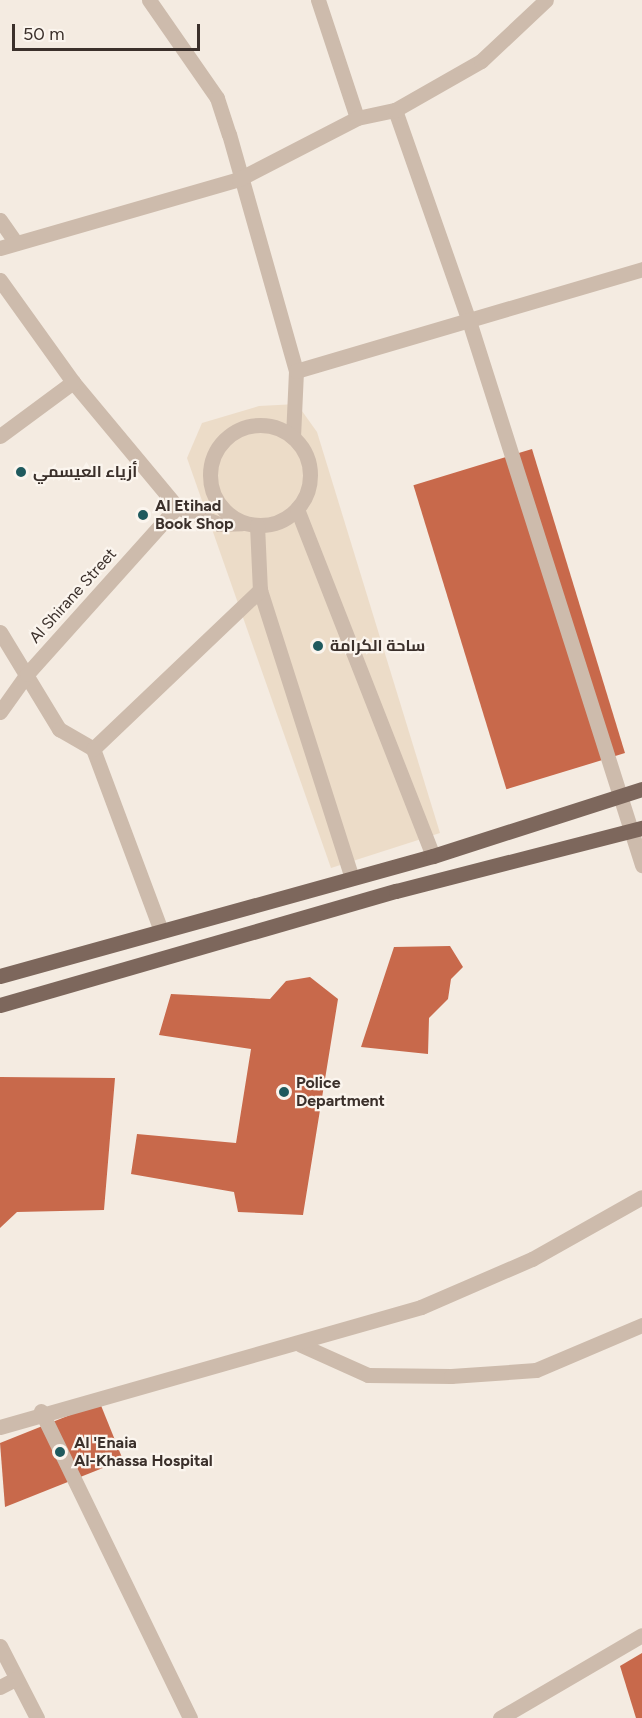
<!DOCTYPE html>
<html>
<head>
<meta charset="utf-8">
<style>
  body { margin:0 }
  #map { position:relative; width:642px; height:1718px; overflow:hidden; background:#f4ebe1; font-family:Figtree,Cairo,sans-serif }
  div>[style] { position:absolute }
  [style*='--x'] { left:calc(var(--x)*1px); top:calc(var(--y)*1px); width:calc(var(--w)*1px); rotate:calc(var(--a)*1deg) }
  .plaza>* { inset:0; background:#ecdcc8 }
  .building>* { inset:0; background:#c8694b; transform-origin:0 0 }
  .minor>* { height:15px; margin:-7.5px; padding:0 7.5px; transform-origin:7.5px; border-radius:7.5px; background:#cdbbac }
  .minor>.ring { margin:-7.5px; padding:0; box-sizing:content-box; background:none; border:15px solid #cdbbac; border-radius:50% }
  .major>* { height:15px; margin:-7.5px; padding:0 7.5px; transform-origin:7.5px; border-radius:7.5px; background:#7d675c }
  .dots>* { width:16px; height:16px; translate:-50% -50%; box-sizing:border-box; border:3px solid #fbf5ee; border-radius:50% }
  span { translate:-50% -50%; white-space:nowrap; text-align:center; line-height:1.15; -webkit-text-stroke:4.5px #fbf5ee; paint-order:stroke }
  .poi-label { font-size:16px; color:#3b302b; font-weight:700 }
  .left { translate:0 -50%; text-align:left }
  .street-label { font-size:16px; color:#3b302b }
  .scale { position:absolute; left:12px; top:24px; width:188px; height:27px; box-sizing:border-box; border:3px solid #3b302b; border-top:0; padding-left:8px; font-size:18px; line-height:21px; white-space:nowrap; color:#3b302b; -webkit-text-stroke:4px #fbf5ee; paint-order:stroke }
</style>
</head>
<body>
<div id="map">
  <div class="plaza">
    <div style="clip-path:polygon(297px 404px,317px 432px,440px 833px,331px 868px,187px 458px,202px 423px,259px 406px)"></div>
  </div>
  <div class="building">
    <div style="left:532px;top:449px;width:318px;height:124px;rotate:73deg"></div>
    <div style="clip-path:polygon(450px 946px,463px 967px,451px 979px,448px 999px,429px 1018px,428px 1054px,361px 1047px,394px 947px)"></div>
    <div style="clip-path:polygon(310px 977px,338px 999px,303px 1215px,238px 1212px,234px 1192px,131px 1174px,137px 1134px,236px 1143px,251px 1049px,159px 1035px,171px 994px,270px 999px,286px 981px)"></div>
    <div style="clip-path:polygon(0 1077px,115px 1078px,104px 1210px,17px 1212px,0 1228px)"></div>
    <div style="clip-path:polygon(100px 1403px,123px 1460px,5px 1507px,0 1443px)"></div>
    <div style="clip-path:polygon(642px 1653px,642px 1718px,636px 1718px,620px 1666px)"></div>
  </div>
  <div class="minor">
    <div style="--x:149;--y:0;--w:119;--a:55.2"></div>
    <div style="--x:217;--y:98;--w:38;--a:72"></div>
    <div style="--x:229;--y:134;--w:246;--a:74.2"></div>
    <div style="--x:296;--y:371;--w:66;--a:92.6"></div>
    <div style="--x:318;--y:0;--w:124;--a:71.7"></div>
    <div style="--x:395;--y:110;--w:227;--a:70.7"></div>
    <div style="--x:470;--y:324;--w:568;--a:72.36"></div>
    <div style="--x:0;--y:220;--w:28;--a:55"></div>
    <div style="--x:0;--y:248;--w:249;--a:-16.1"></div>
    <div style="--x:239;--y:179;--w:133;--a:-27.3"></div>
    <div style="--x:357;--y:118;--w:39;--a:-12"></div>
    <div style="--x:395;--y:110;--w:99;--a:-29.7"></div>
    <div style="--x:481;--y:61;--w:89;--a:-43.2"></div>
    <div style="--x:0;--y:280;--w:125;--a:54.4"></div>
    <div style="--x:73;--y:382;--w:163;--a:50.2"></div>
    <div style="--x:177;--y:507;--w:45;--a:22"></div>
    <div style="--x:219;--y:524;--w:23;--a:-2"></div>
    <div style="--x:296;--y:371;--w:361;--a:-16.4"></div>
    <div class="ring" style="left:210px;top:425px;width:85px;height:85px"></div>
    <div style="--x:0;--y:436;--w:91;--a:-36.5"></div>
    <div style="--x:297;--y:509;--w:373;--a:68.6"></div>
    <div style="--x:257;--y:525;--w:65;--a:87.4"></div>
    <div style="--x:260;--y:590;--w:302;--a:72.3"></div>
    <div style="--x:0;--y:632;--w:114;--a:58.7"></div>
    <div style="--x:59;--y:729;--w:39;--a:30"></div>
    <div style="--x:0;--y:712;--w:47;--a:-54.6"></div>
    <div style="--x:27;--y:674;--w:224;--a:-48.1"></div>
    <div style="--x:160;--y:928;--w:191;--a:-110.5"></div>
    <div style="--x:93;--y:749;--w:231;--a:-43.6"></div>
    <div style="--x:301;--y:1345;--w:73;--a:24.1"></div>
    <div style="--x:368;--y:1375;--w:83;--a:0.7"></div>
    <div style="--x:451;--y:1376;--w:85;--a:-4"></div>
    <div style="--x:536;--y:1370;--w:115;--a:-23"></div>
    <div style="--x:41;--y:1411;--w:341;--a:64.1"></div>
    <div style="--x:0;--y:1427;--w:438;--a:-15.9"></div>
    <div style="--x:421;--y:1307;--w:121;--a:-23.4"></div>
    <div style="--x:532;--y:1259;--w:126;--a:-29.4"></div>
    <div style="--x:0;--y:1646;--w:81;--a:62.8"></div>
    <div style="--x:0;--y:1687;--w:17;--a:-28"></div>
    <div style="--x:500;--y:1718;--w:164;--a:-30.3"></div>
  </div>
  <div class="major">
    <div style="--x:0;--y:976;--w:449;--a:-15.5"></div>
    <div style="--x:433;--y:856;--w:219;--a:-17.8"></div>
    <div style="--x:0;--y:1005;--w:412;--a:-16.1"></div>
    <div style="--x:396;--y:891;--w:254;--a:-14.4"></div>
  </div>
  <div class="dots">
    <div style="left:21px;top:472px;background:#1f5a5e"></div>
    <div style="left:143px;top:515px;background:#1f5a5e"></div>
    <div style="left:318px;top:646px;background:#1f5a5e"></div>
    <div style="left:284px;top:1092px;background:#1f5a5e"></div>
    <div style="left:60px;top:1452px;background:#1f5a5e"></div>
  </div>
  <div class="poi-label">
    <span class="left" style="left:33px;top:472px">أزياء العيسمي</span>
    <span class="left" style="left:155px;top:515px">Al Etihad<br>Book Shop</span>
    <span class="left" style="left:330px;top:646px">ساحة الكرامة</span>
    <span class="left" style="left:296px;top:1092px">Police<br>Department</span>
    <span class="left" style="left:74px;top:1452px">Al 'Enaia<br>Al-Khassa Hospital</span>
  </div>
  <div class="street-label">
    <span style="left:73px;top:596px;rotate:-48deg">Al Shirane Street</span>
  </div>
  <div class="scale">50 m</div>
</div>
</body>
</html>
